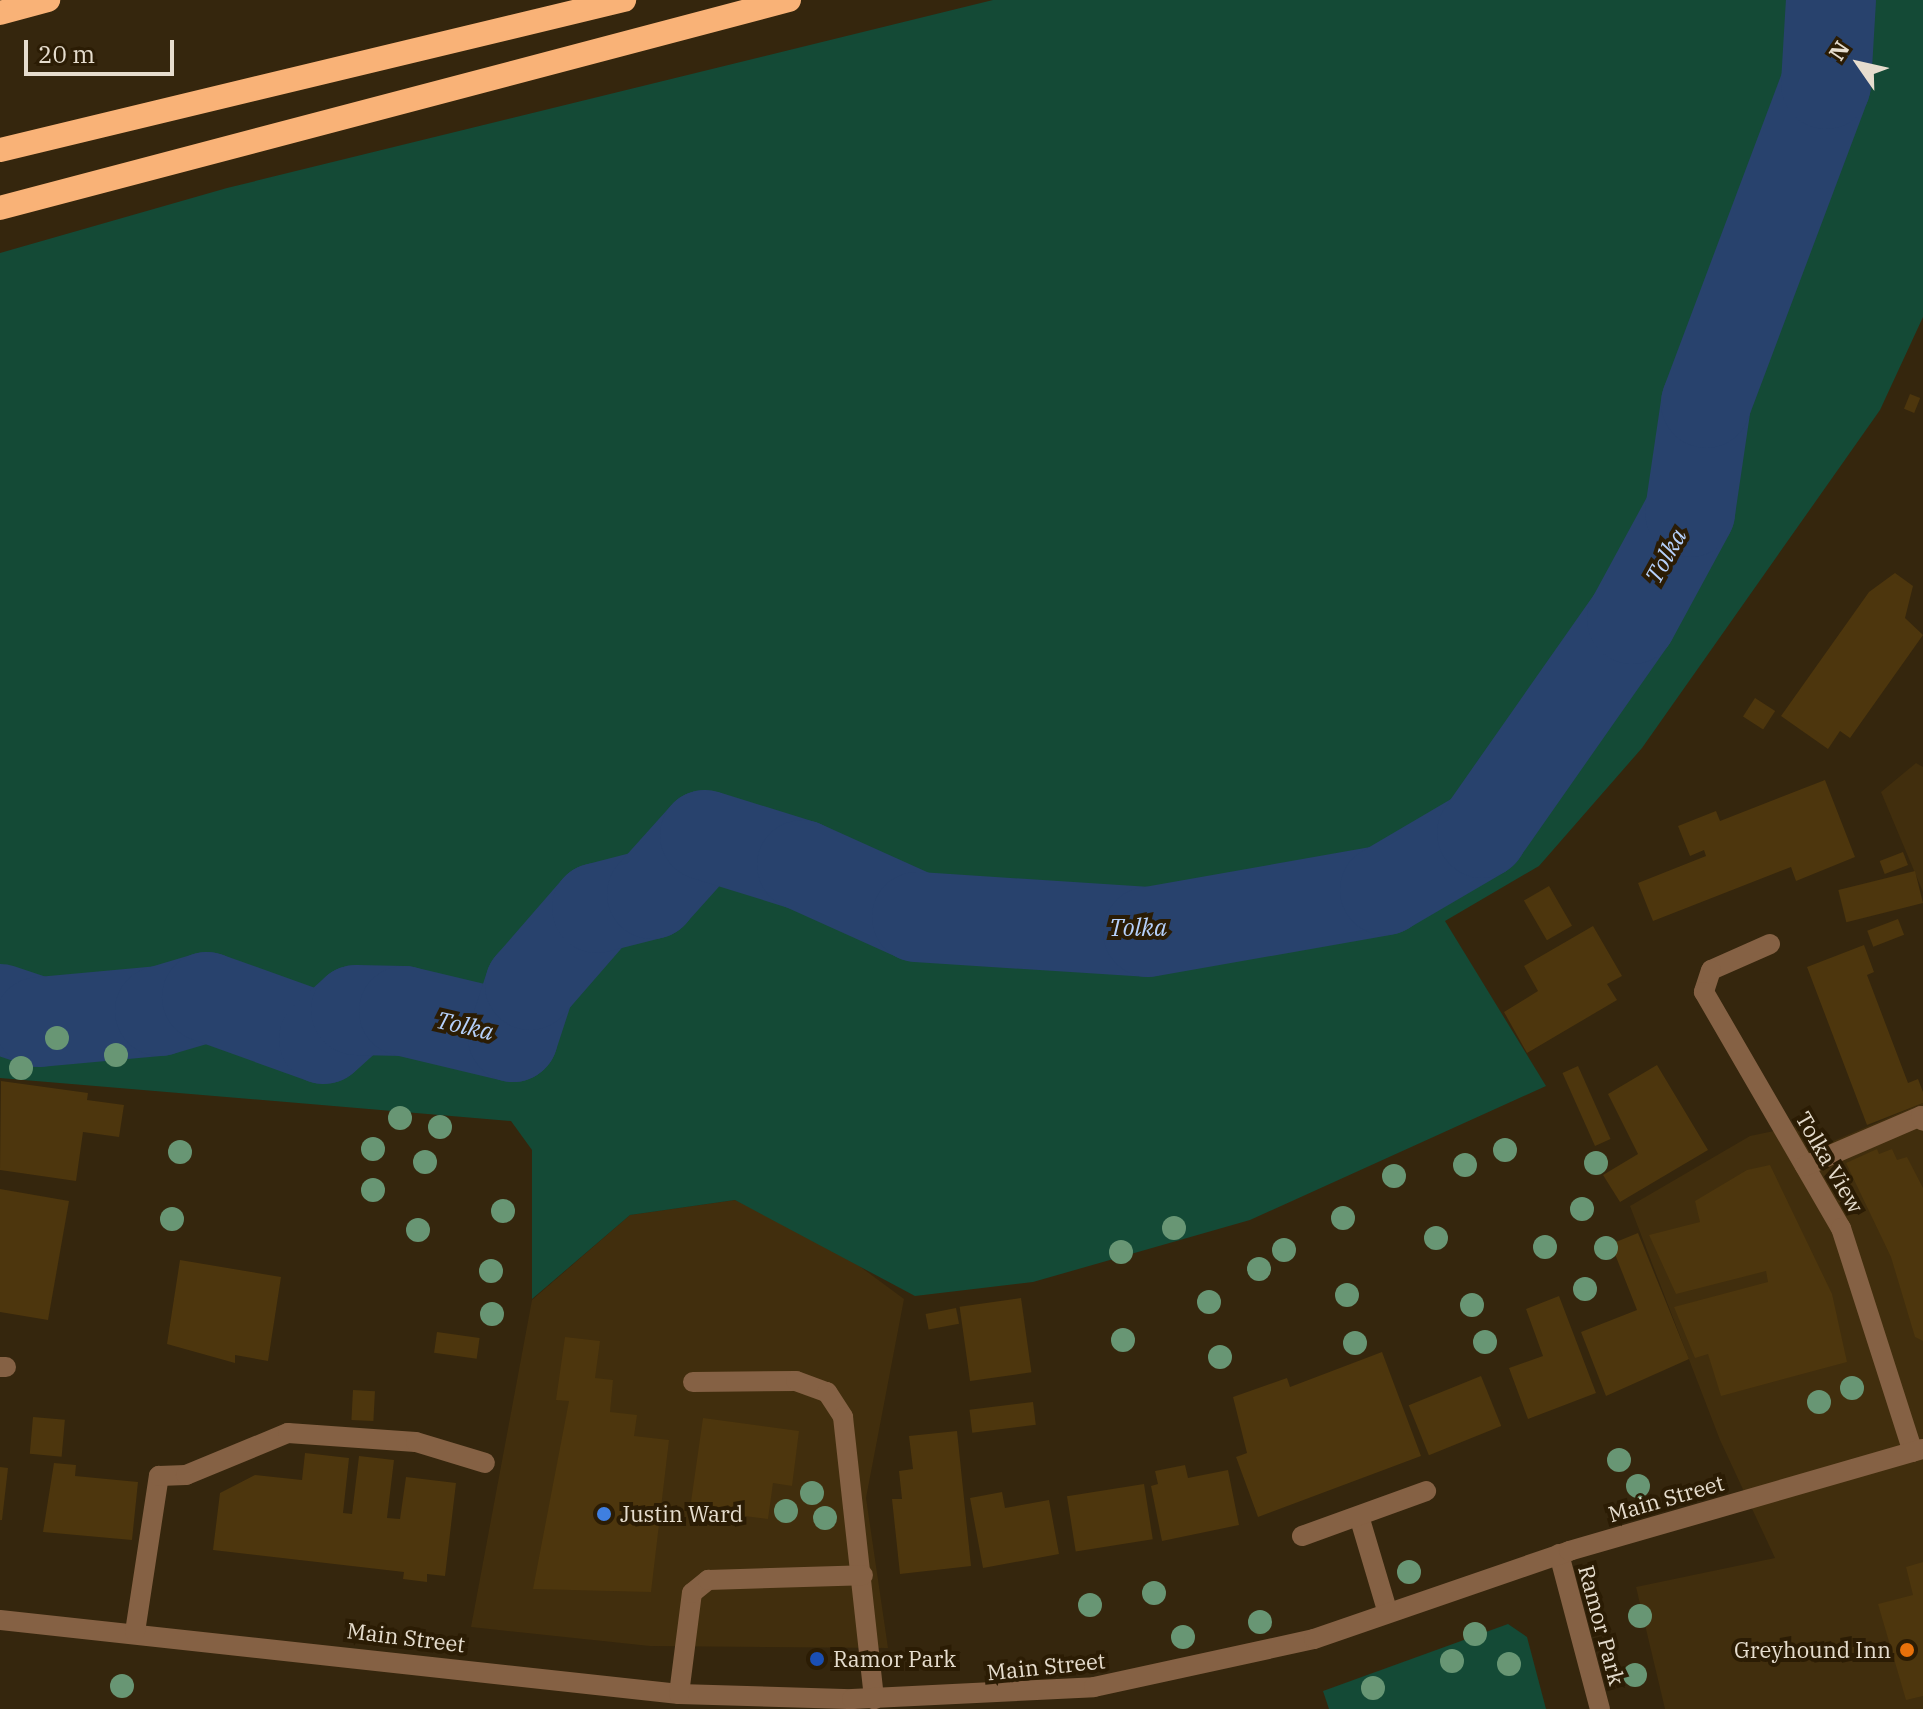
<!DOCTYPE html>
<html>
<head>
<meta charset="utf-8">
<style>
  body { margin:0 }
  #map { position:relative; width:1923px; height:1709px; overflow:hidden; background:#35260d; font-family:"IBM Plex Serif",serif }
  div>[style] { position:absolute }
  [style*='--x'] { left:calc(var(--x)*1px); top:calc(var(--y)*1px); width:calc(var(--w)*1px); rotate:calc(var(--a)*1deg) }
  .built>* { inset:0; background:#412e0d }
  .green>* { inset:0; background:#144a36 }
  .river>* { height:90px; margin:-45px; padding:0 45px; transform-origin:45px; border-radius:45px; background:#28426d }
  .building>* { inset:0; background:#4d360d; transform-origin:0 0 }
  .minor>* { height:20px; margin:-10px; padding:0 10px; transform-origin:10px; border-radius:10px; background:#856144 }
  .highway>* { height:24px; margin:-12px; padding:0 12px; transform-origin:12px; border-radius:12px; background:#f9b277 }
  .trees>* { width:24px; height:24px; margin:-12px; border-radius:50%; background:#689674 }
  .dots>* { width:22px; height:22px; translate:-50% -50%; box-sizing:border-box; border:4px solid #2b1c04; border-radius:50% }
  span { translate:-50% -50%; white-space:nowrap; text-align:center; line-height:1.15; -webkit-text-stroke:8px #2b1c04; paint-order:stroke }
  .street-label { font-size:22px; color:#e6ddce }
  .poi-label { font-size:22px; color:#e6ddce }
  .left { translate:0 -50%; text-align:left }
  .right { translate:-100% -50%; text-align:right }
  .water-label { font-size:24px; color:#b6d1fb; font-style:italic }
  .north { position:absolute; left:1819px; top:24px; width:80px; height:80px; -webkit-text-stroke:6px #2b1c04; paint-order:stroke; rotate:304deg; font-size:22px; font-weight:700; line-height:32px; text-align:center; color:#e6ddce }
  .north::after { content:''; display:block; margin:auto; width:28px; height:36px; background:#e6ddce; clip-path:polygon(50% 0,100% 100%,50% 72%,0 100%) }
  .scale { position:absolute; left:24px; top:40px; width:150px; height:36px; box-sizing:border-box; border:4px solid #e6ddce; border-top:0; padding-left:10px; font-size:24px; line-height:28px; white-space:nowrap; color:#e6ddce; -webkit-text-stroke:6px #2b1c04; paint-order:stroke }
</style>
</head>
<body>
<div id="map">
  <div class="built">
    <div style="clip-path:polygon(1916px 763px,1923px 767px,1923px 892px,1881px 792px)"></div>
    <div style="clip-path:polygon(1923px 1103px,1923px 1709px,1665px 1709px,1636px 1587px,1775px 1558px,1720px 1440px,1630px 1206px,1750px 1136px,1798px 1126px,1824px 1145px)"></div>
    <div style="clip-path:polygon(735px 1200px,820px 1237px,904px 1299px,866px 1498px,888px 1648px,650px 1646px,471px 1627px,532px 1300px,630px 1215px)"></div>
  </div>
  <div class="green">
    <div style="clip-path:polygon(993px 0,1923px 0,1923px 317px,1880px 410px,1642px 748px,1539px 866px,1445px 921px,1546px 1086px,1250px 1220px,1033px 1282px,915px 1296px,735px 1200px,630px 1215px,532px 1299px,532px 1150px,511px 1121px,0 1078px,0 253px,227px 188px)"></div>
    <div style="clip-path:polygon(1508px 1624px,1527px 1637px,1546px 1709px,1329px 1709px,1323px 1691px)"></div>
  </div>
  <div class="river">
    <div style="--x:0;--y:1009;--w:41;--a:18.4"></div>
    <div style="--x:39;--y:1022;--w:121;--a:-5.2"></div>
    <div style="--x:160;--y:1011;--w:49;--a:-16.6"></div>
    <div style="--x:207;--y:997;--w:124;--a:19.7"></div>
    <div style="--x:324;--y:1039;--w:43;--a:-42.2"></div>
    <div style="--x:356;--y:1010;--w:48;--a:1.2"></div>
    <div style="--x:404;--y:1011;--w:112;--a:13.4"></div>
    <div style="--x:513;--y:1037;--w:55;--a:-71.9"></div>
    <div style="--x:530;--y:985;--w:102;--a:-49"></div>
    <div style="--x:597;--y:908;--w:57;--a:-14.3"></div>
    <div style="--x:652;--y:894;--w:79;--a:-48.1"></div>
    <div style="--x:705;--y:835;--w:102;--a:17.2"></div>
    <div style="--x:802;--y:865;--w:126;--a:24.3"></div>
    <div style="--x:917;--y:917;--w:231;--a:3.7"></div>
    <div style="--x:1148;--y:932;--w:241;--a:-10"></div>
    <div style="--x:1385;--y:890;--w:113;--a:-30.4"></div>
    <div style="--x:1482;--y:833;--w:261;--a:-55"></div>
    <div style="--x:1632;--y:619;--w:122;--a:-61.5"></div>
    <div style="--x:1690;--y:512;--w:110;--a:-81.6"></div>
    <div style="--x:1706;--y:403;--w:341;--a:-69.4"></div>
    <div style="--x:1826;--y:84;--w:84;--a:-86.6"></div>
  </div>
  <div class="building">
    <div style="left:1910px;top:394px;width:11px;height:16px;rotate:22deg"></div>
    <div style="clip-path:polygon(1895px 573px,1913px 586px,1905px 618px,1923px 635px,1850px 738px,1840px 731px,1828px 749px,1781px 716px,1869px 592px)"></div>
    <div style="left:1755px;top:698px;width:24px;height:22px;rotate:33deg"></div>
    <div style="clip-path:polygon(1825px 780px,1855px 857px,1796px 881px,1791px 867px,1653px 921px,1638px 883px,1706px 856px,1704px 850px,1690px 856px,1678px 826px,1716px 811px,1720px 821px)"></div>
    <div style="left:1903px;top:852px;width:14px;height:25px;rotate:69deg"></div>
    <div style="left:1915px;top:871px;width:33px;height:79px;rotate:76deg"></div>
    <div style="left:1549px;top:886px;width:46px;height:29px;rotate:60deg"></div>
    <div style="left:1898px;top:919px;width:17px;height:33px;rotate:69deg"></div>
    <div style="clip-path:polygon(1593px 926px,1622px 976px,1607px 984px,1617px 1000px,1527px 1053px,1504px 1012px,1538px 991px,1524px 966px)"></div>
    <div style="clip-path:polygon(1864px 945px,1874px 972px,1867px 975px,1908px 1083px,1918px 1079px,1923px 1092px,1923px 1103px,1867px 1125px,1807px 967px)"></div>
    <div style="clip-path:polygon(1657px 1065px,1708px 1150px,1620px 1202px,1603px 1175px,1638px 1154px,1608px 1094px)"></div>
    <div style="left:1578px;top:1066px;width:80px;height:17px;rotate:66deg"></div>
    <div style="clip-path:polygon(1px 1081px,88px 1093px,87px 1100px,124px 1105px,119px 1137px,83px 1132px,76px 1181px,0 1170px)"></div>
    <div style="clip-path:polygon(1877px 1149px,1879px 1154px,1892px 1149px,1897px 1160px,1907px 1157px,1923px 1188px,1923px 1341px,1915px 1337px,1891px 1257px,1846px 1163px)"></div>
    <div style="clip-path:polygon(1770px 1165px,1832px 1294px,1847px 1362px,1721px 1396px,1708px 1354px,1695px 1358px,1674px 1307px,1768px 1282px,1766px 1271px,1676px 1294px,1649px 1235px,1700px 1222px,1695px 1201px,1747px 1170px)"></div>
    <div style="clip-path:polygon(0 1189px,69px 1201px,48px 1320px,0 1312px)"></div>
    <div style="clip-path:polygon(1638px 1233px,1689px 1359px,1606px 1396px,1581px 1332px,1637px 1310px,1611px 1244px)"></div>
    <div style="clip-path:polygon(180px 1260px,281px 1277px,268px 1361px,235px 1355px,235px 1363px,167px 1344px)"></div>
    <div style="clip-path:polygon(1559px 1296px,1596px 1393px,1528px 1419px,1509px 1368px,1543px 1356px,1526px 1309px)"></div>
    <div style="left:1021px;top:1298px;width:75px;height:62px;rotate:82deg"></div>
    <div style="left:956px;top:1308px;width:16px;height:31px;rotate:79deg"></div>
    <div style="left:437px;top:1332px;width:43px;height:21px;rotate:8deg"></div>
    <div style="clip-path:polygon(565px 1337px,600px 1341px,595px 1378px,613px 1380px,610px 1412px,637px 1415px,634px 1436px,669px 1440px,651px 1592px,533px 1589px,569px 1401px,556px 1400px)"></div>
    <div style="clip-path:polygon(1382px 1352px,1421px 1456px,1258px 1517px,1236px 1457px,1247px 1453px,1233px 1397px,1287px 1378px,1290px 1387px)"></div>
    <div style="left:1481px;top:1376px;width:54px;height:78px;rotate:68deg"></div>
    <div style="left:353px;top:1390px;width:22px;height:30px;rotate:3deg"></div>
    <div style="left:1033px;top:1402px;width:23px;height:64px;rotate:83deg"></div>
    <div style="left:33px;top:1417px;width:32px;height:37px;rotate:5deg"></div>
    <div style="clip-path:polygon(703px 1418px,799px 1431px,792px 1486px,773px 1483px,768px 1519px,690px 1509px)"></div>
    <div style="clip-path:polygon(957px 1431px,971px 1566px,900px 1574px,892px 1499px,902px 1499px,899px 1471px,913px 1469px,909px 1436px)"></div>
    <div style="clip-path:polygon(305px 1453px,349px 1458px,343px 1513px,352px 1514px,359px 1456px,394px 1460px,387px 1518px,400px 1519px,406px 1477px,456px 1483px,445px 1576px,427px 1574px,427px 1582px,403px 1579px,404px 1572px,213px 1550px,220px 1493px,255px 1475px,302px 1480px)"></div>
    <div style="clip-path:polygon(54px 1463px,76px 1465px,75px 1476px,138px 1482px,132px 1540px,43px 1532px)"></div>
    <div style="clip-path:polygon(1185px 1465px,1188px 1478px,1228px 1470px,1239px 1525px,1162px 1541px,1151px 1486px,1158px 1484px,1155px 1471px)"></div>
    <div style="clip-path:polygon(0 1467px,8px 1468px,2px 1520px,0 1520px)"></div>
    <div style="left:1144px;top:1484px;width:56px;height:78px;rotate:81deg"></div>
    <div style="clip-path:polygon(1002px 1492px,1005px 1508px,1049px 1500px,1059px 1554px,983px 1568px,970px 1498px)"></div>
    <div style="clip-path:polygon(1923px 1562px,1923px 1696px,1906px 1700px,1878px 1604px,1913px 1595px,1906px 1567px)"></div>
  </div>
  <div class="minor">
    <div style="--x:1770;--y:944;--w:64;--a:156.2"></div>
    <div style="--x:1711;--y:970;--w:23;--a:108"></div>
    <div style="--x:1704;--y:992;--w:273;--a:59.9"></div>
    <div style="--x:1841;--y:1228;--w:235;--a:72.2"></div>
    <div style="--x:1805;--y:1166;--w:126;--a:-23.3"></div>
    <div style="--x:1921;--y:1116;--w:5;--a:68"></div>
    <div style="--x:0;--y:1367;--w:6;--a:0"></div>
    <div style="--x:693;--y:1382;--w:103;--a:-0.6"></div>
    <div style="--x:796;--y:1381;--w:33;--a:20"></div>
    <div style="--x:827;--y:1392;--w:30;--a:57"></div>
    <div style="--x:843;--y:1417;--w:284;--a:83.7"></div>
    <div style="--x:1359;--y:1516;--w:101;--a:73.4"></div>
    <div style="--x:1302;--y:1536;--w:132;--a:-19.9"></div>
    <div style="--x:1559;--y:1554;--w:160;--a:75.2"></div>
    <div style="--x:0;--y:1620;--w:683;--a:6.22"></div>
    <div style="--x:679;--y:1694;--w:173;--a:1.7"></div>
    <div style="--x:852;--y:1699;--w:242;--a:-2.8"></div>
    <div style="--x:1094;--y:1687;--w:225;--a:-12.3"></div>
    <div style="--x:1314;--y:1639;--w:270;--a:-19"></div>
    <div style="--x:1569;--y:1551;--w:368;--a:-16.1"></div>
    <div style="--x:135;--y:1632;--w:158;--a:-81.3"></div>
    <div style="--x:159;--y:1476;--w:27;--a:-2"></div>
    <div style="--x:186;--y:1475;--w:110;--a:-22.4"></div>
    <div style="--x:288;--y:1433;--w:128;--a:4"></div>
    <div style="--x:416;--y:1442;--w:72;--a:16.9"></div>
    <div style="--x:679;--y:1694;--w:102;--a:-82.7"></div>
    <div style="--x:692;--y:1593;--w:21;--a:-39"></div>
    <div style="--x:708;--y:1580;--w:155;--a:-1.8"></div>
  </div>
  <div class="highway">
    <div style="--x:0;--y:13;--w:50;--a:-15.2"></div>
    <div style="--x:0;--y:150;--w:642;--a:-13.52"></div>
    <div style="--x:0;--y:208;--w:816;--a:-14.77"></div>
  </div>
  <div class="trees">
    <div style="left:57px;top:1038px"></div>
    <div style="left:116px;top:1055px"></div>
    <div style="left:21px;top:1068px"></div>
    <div style="left:400px;top:1118px"></div>
    <div style="left:440px;top:1127px"></div>
    <div style="left:373px;top:1149px"></div>
    <div style="left:1505px;top:1150px"></div>
    <div style="left:180px;top:1152px"></div>
    <div style="left:425px;top:1162px"></div>
    <div style="left:1596px;top:1163px"></div>
    <div style="left:1465px;top:1165px"></div>
    <div style="left:1394px;top:1176px"></div>
    <div style="left:373px;top:1190px"></div>
    <div style="left:1582px;top:1209px"></div>
    <div style="left:503px;top:1211px"></div>
    <div style="left:1343px;top:1218px"></div>
    <div style="left:172px;top:1219px"></div>
    <div style="left:1174px;top:1228px"></div>
    <div style="left:418px;top:1230px"></div>
    <div style="left:1436px;top:1238px"></div>
    <div style="left:1545px;top:1247px"></div>
    <div style="left:1606px;top:1248px"></div>
    <div style="left:1284px;top:1250px"></div>
    <div style="left:1121px;top:1252px"></div>
    <div style="left:1259px;top:1269px"></div>
    <div style="left:491px;top:1271px"></div>
    <div style="left:1585px;top:1289px"></div>
    <div style="left:1347px;top:1295px"></div>
    <div style="left:1209px;top:1302px"></div>
    <div style="left:1472px;top:1305px"></div>
    <div style="left:492px;top:1314px"></div>
    <div style="left:1123px;top:1340px"></div>
    <div style="left:1485px;top:1342px"></div>
    <div style="left:1355px;top:1343px"></div>
    <div style="left:1220px;top:1357px"></div>
    <div style="left:1852px;top:1388px"></div>
    <div style="left:1819px;top:1402px"></div>
    <div style="left:1619px;top:1460px"></div>
    <div style="left:1638px;top:1486px"></div>
    <div style="left:812px;top:1493px"></div>
    <div style="left:786px;top:1511px"></div>
    <div style="left:825px;top:1518px"></div>
    <div style="left:1409px;top:1572px"></div>
    <div style="left:1154px;top:1593px"></div>
    <div style="left:1090px;top:1605px"></div>
    <div style="left:1640px;top:1616px"></div>
    <div style="left:1260px;top:1622px"></div>
    <div style="left:1475px;top:1634px"></div>
    <div style="left:1183px;top:1637px"></div>
    <div style="left:1452px;top:1661px"></div>
    <div style="left:1509px;top:1664px"></div>
    <div style="left:1635px;top:1675px"></div>
    <div style="left:122px;top:1686px"></div>
    <div style="left:1373px;top:1688px"></div>
  </div>
  <div class="dots">
    <div style="left:604px;top:1514px;background:#3f7fe0"></div>
    <div style="left:1907px;top:1650px;background:#e8710a"></div>
    <div style="left:817px;top:1659px;background:#1a4fb4"></div>
  </div>
  <div class="street-label">
    <span style="left:1830px;top:1162px;rotate:60deg">Tolka View</span>
    <span style="left:1666px;top:1498px;rotate:-16deg">Main Street</span>
    <span style="left:1602px;top:1625px;rotate:75deg">Ramor Park</span>
    <span style="left:406px;top:1637px;rotate:7deg">Main Street</span>
    <span style="left:1046px;top:1666px;rotate:-6deg">Main Street</span>
  </div>
  <div class="poi-label">
    <span class="left" style="left:620px;top:1514px">Justin Ward</span>
    <span class="right" style="left:1891px;top:1650px">Greyhound Inn</span>
    <span class="left" style="left:833px;top:1659px">Ramor Park</span>
  </div>
  <div class="water-label">
    <span style="left:1666px;top:556px;rotate:-61deg">Tolka</span>
    <span style="left:1138px;top:928px">Tolka</span>
    <span style="left:465px;top:1026px;rotate:13deg">Tolka</span>
  </div>
  <div class="north">N</div>
  <div class="scale">20 m</div>
</div>
</body>
</html>
